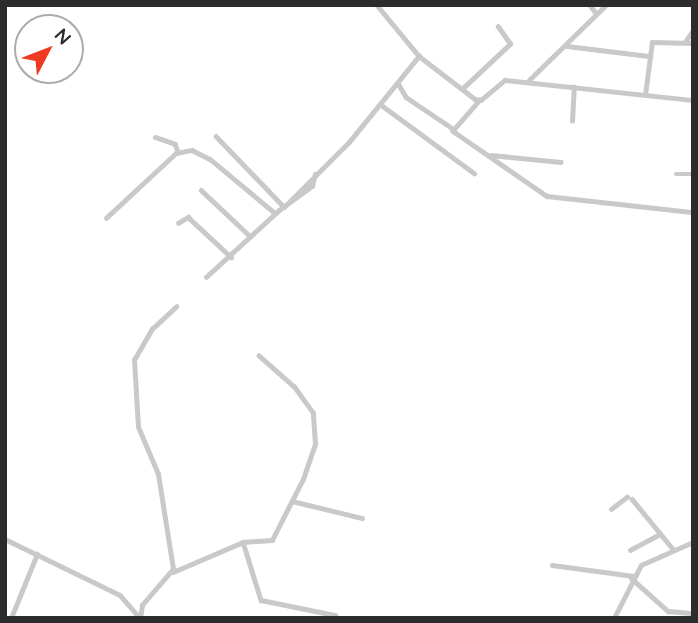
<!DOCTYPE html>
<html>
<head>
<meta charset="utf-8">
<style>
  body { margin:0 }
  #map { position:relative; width:698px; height:623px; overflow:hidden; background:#fff; font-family:Quicksand,sans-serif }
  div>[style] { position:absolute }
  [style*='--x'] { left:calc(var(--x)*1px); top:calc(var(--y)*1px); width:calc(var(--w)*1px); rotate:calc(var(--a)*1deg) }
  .street>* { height:4.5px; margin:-2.25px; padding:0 2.25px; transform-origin:2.25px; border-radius:2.25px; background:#c9c9c9 }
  span { translate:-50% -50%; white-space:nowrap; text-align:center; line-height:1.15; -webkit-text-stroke:7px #fff; paint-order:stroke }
  .frame { position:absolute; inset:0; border:7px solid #2c2c2c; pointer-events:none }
  .north { position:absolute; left:14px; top:14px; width:70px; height:70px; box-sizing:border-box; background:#fff; border:2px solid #ababab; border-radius:50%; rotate:48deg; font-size:19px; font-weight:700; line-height:28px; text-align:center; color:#2c2c2c }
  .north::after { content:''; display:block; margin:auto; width:24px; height:32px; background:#ef3a21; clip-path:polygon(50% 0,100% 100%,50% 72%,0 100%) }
</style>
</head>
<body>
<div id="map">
  <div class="street">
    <div style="--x:377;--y:5;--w:66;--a:50.5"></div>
    <div style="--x:419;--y:56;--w:71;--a:37.5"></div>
    <div style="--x:475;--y:99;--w:6;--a:9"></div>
    <div style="--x:481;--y:100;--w:31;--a:-40"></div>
    <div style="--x:505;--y:80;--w:189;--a:6.1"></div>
    <div style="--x:590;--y:5;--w:10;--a:53"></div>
    <div style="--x:685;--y:42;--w:14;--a:-56"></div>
    <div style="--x:567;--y:46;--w:84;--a:6.9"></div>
    <div style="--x:528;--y:81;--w:109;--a:-44.3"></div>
    <div style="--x:398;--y:83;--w:16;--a:60"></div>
    <div style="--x:406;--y:97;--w:55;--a:34"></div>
    <div style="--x:462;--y:89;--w:66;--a:-43.2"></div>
    <div style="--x:510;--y:44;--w:21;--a:-125"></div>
    <div style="--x:645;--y:95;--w:53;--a:-82.5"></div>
    <div style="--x:652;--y:42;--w:41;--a:1.4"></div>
    <div style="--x:480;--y:100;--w:41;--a:131.1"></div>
    <div style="--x:453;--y:131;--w:114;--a:34.7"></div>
    <div style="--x:547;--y:196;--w:147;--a:6.3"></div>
    <div style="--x:380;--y:104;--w:117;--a:36.3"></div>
    <div style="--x:572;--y:121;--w:34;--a:-87"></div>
    <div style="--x:216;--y:136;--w:98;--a:46.2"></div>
    <div style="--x:284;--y:207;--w:92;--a:-45"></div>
    <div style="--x:349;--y:142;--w:111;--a:-50.9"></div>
    <div style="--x:155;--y:137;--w:21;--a:19"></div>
    <div style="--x:175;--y:144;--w:9;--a:69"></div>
    <div style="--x:491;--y:155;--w:70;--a:5.7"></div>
    <div style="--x:676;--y:174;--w:17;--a:0"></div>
    <div style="--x:201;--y:190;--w:66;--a:43.2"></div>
    <div style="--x:106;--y:218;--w:96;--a:-42.9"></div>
    <div style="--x:176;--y:153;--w:16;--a:-11"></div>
    <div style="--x:192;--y:150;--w:20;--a:27"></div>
    <div style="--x:210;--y:159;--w:85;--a:39.7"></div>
    <div style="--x:178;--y:223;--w:12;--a:-31"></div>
    <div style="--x:188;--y:217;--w:59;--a:42.9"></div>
    <div style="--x:206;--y:277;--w:99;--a:-42.5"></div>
    <div style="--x:279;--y:210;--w:41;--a:-36"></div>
    <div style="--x:312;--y:186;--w:12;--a:-76"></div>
    <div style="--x:632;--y:499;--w:65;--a:50.6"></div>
    <div style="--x:292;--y:501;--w:72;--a:13.7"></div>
    <div style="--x:611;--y:509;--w:20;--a:-37"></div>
    <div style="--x:5;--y:539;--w:128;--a:26"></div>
    <div style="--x:120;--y:595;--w:29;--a:49"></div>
    <div style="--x:243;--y:542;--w:61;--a:72.8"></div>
    <div style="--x:261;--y:600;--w:76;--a:11.5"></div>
    <div style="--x:630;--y:550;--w:34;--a:-28"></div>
    <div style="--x:552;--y:565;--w:82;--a:7.7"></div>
    <div style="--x:173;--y:572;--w:76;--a:-23.2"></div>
    <div style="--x:243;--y:542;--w:29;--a:-4"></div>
    <div style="--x:272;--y:540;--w:68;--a:-63.1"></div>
    <div style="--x:303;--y:479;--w:37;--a:-71"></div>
    <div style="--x:315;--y:444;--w:31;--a:-94"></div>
    <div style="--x:313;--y:413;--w:32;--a:-126"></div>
    <div style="--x:294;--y:387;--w:47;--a:-138.5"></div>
    <div style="--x:631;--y:578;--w:50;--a:41.7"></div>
    <div style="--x:668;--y:611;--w:25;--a:5"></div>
    <div style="--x:11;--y:618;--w:69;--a:-67.9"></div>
    <div style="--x:140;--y:618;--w:13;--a:-81"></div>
    <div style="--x:142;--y:605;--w:48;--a:-49.3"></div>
    <div style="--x:173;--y:569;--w:96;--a:-99"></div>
    <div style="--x:158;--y:474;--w:51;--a:-113.1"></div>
    <div style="--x:138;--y:427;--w:67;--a:-93.4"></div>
    <div style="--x:134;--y:360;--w:36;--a:-60"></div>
    <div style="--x:152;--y:329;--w:33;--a:-43"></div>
    <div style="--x:614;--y:618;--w:59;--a:-63"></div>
    <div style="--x:641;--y:565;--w:57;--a:-23.9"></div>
  </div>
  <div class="frame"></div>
  <div class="north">N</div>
</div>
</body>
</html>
